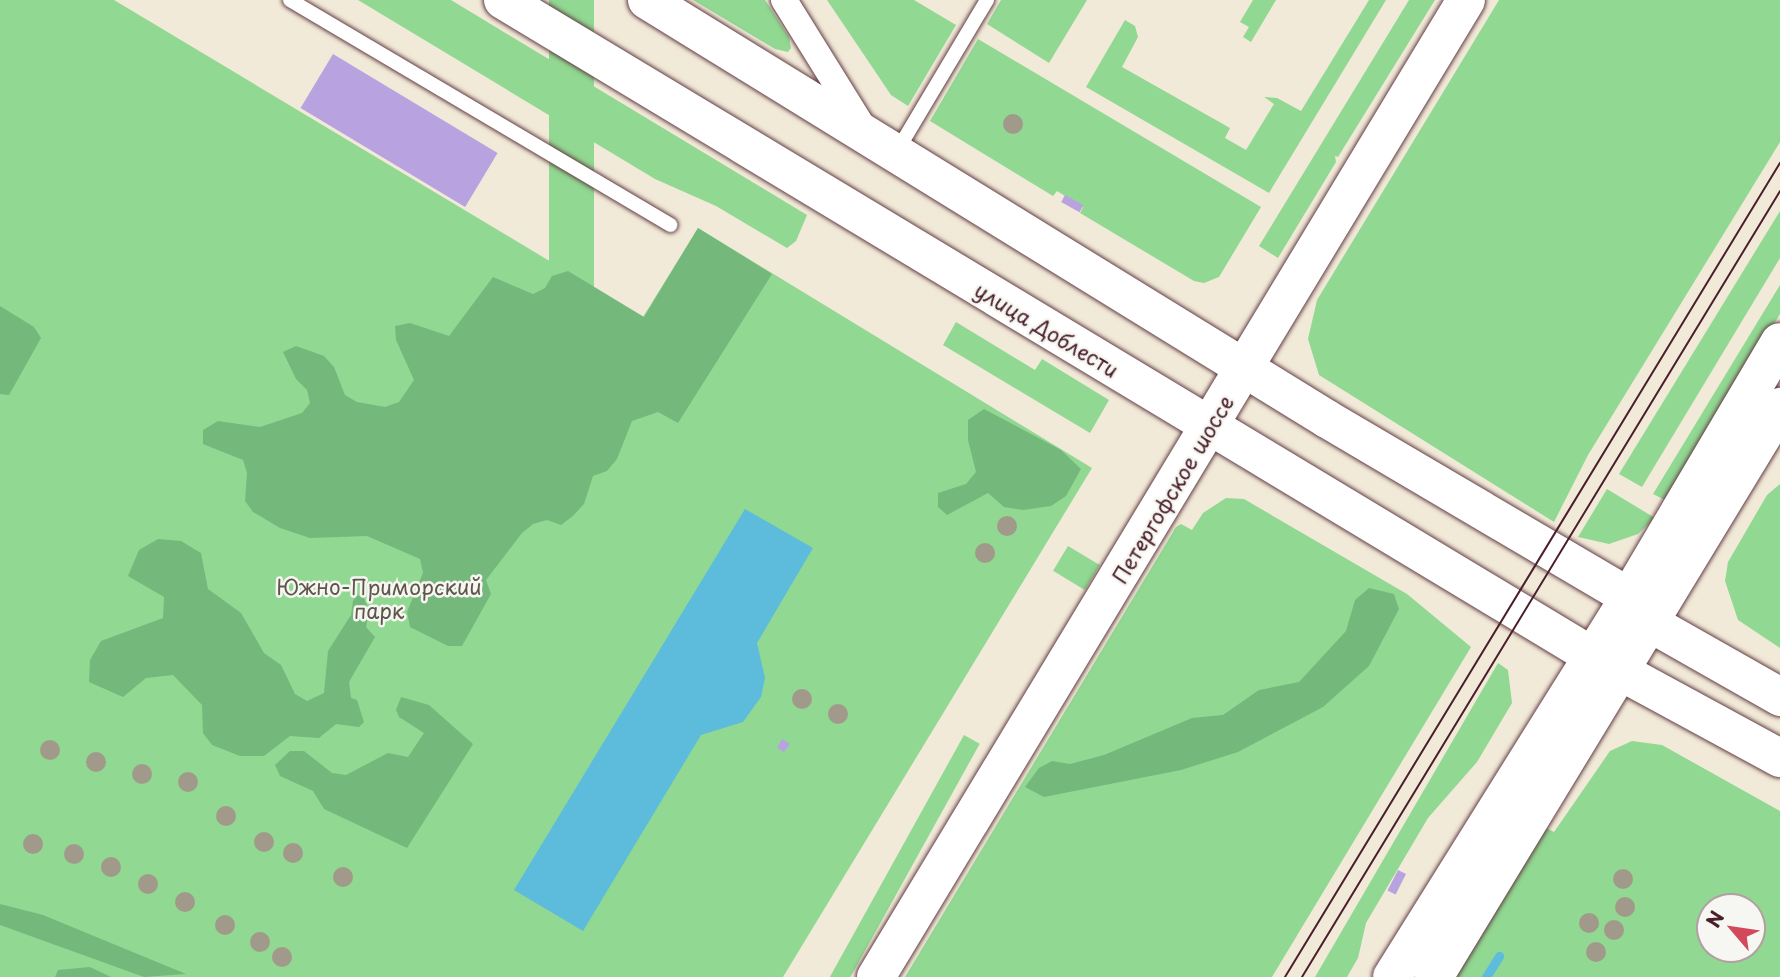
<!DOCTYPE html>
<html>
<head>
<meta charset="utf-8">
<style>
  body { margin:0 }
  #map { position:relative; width:1780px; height:977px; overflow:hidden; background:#f2ead8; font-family:"Playpen Sans",sans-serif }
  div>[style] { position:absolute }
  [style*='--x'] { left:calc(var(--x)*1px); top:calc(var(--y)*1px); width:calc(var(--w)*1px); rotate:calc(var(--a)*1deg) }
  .green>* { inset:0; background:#91d892; transform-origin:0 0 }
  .forest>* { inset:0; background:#74b87c }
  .water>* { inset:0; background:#5dbbdb }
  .stream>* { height:9px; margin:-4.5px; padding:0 4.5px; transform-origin:4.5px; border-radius:4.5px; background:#5dbbdb }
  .building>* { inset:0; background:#b8a2e0; transform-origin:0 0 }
  .roads { filter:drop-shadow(0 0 2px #633d45) drop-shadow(0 0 2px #633d45) }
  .lane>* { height:14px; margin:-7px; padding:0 7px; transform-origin:7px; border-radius:7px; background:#fff }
  .street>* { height:26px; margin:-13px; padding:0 13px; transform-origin:13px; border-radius:13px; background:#fff }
  .secondary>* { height:38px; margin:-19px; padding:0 19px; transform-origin:19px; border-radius:19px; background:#fff }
  .primary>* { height:38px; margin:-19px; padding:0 19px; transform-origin:19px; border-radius:19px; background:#fff }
  .tram>* { height:2px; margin:-1px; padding:0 1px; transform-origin:1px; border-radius:1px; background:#4a1f2b }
  .trees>* { width:20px; height:20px; margin:-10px; border-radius:50%; background:#a1998a }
  span { translate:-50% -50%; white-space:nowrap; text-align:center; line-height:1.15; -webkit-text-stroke:5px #f6f6f2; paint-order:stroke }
  .street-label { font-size:21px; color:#4a1f2b }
  .park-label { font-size:21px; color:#5f564a }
  .north { position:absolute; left:1696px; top:893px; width:70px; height:70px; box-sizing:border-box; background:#f6f6f2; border:2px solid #b1a0a2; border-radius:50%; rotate:299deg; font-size:19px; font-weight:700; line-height:28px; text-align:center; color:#4a1f2b }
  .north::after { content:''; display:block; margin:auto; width:24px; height:32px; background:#d1495b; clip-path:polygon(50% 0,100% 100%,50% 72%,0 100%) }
</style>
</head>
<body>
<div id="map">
  <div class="green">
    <div style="clip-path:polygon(0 0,114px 0,643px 317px,698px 228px,1092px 468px,783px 977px,0 977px)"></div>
    <div style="clip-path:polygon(358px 0,451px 0,807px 215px,796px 241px,787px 248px,716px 206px,655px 179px)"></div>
    <div style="left:549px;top:0;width:45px;height:682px"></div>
    <div style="clip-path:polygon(693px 0,765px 0,789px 37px,791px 48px,788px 52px,775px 49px)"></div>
    <div style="clip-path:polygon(827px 0,914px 0,956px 25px,908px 106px,891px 95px)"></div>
    <div style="clip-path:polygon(1001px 0,1087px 0,1049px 63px,987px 24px)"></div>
    <div style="clip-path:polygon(1253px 0,1276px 0,1251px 42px,1243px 37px,1249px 27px,1240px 22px)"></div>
    <div style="clip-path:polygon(1369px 0,1386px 0,1269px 193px,1086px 87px,1125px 20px,1135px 26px,1138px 37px,1122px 67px,1230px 128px,1225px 138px,1246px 150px,1274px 104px,1264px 97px,1277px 98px,1301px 111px)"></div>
    <div style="clip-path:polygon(1409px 0,1435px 0,1338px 157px,1335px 156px,1336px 162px,1278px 258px,1259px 246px)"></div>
    <div style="clip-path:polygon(1499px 0,1780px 0,1780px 142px,1588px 455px,1554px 522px,1319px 375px,1308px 339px,1317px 300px)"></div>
    <div style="clip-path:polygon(978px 39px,1261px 207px,1219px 277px,1204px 283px,1194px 281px,1080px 213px,1083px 207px,1057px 191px,1053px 196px,930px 121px)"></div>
    <div style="clip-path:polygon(1780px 211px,1780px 258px,1642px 487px,1619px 474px)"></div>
    <div style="clip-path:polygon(1780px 285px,1780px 314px,1667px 501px,1653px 494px)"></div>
    <div style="clip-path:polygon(956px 322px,1035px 370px,1042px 359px,1109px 400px,1090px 433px,943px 345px)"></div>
    <div style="clip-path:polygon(1780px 484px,1780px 648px,1738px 620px,1725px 581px,1728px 562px,1767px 495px)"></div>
    <div style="clip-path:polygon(1607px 489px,1655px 518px,1638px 534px,1609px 544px,1578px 537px)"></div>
    <div style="clip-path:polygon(1226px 498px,1244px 499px,1407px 594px,1471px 647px,1272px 977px,905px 977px,1176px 527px,1181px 524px,1192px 530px,1203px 513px)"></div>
    <div style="left:1068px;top:546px;width:37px;height:29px;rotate:31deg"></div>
    <div style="clip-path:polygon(1498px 663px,1508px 670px,1512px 703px,1477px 762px,1428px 818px,1366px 923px,1358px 958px,1347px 977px,1315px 977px)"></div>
    <div style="left:964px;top:735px;width:18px;height:283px;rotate:29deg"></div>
    <div style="clip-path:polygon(evenodd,1632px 741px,1662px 745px,1780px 811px,1780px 977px,1454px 977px,1544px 827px,1554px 832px,1610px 751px,1632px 741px,1710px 907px,1752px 907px,1752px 949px,1710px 949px,1710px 907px)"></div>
  </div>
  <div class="forest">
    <div style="clip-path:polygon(698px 228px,772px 274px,678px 423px,658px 412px,632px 421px,617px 459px,607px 471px,593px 476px,584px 504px,573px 516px,561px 525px,547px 520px,533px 524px,522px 533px,486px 580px,491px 594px,462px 646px,448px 646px,410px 627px,407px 612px,423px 573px,420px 559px,367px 536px,310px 538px,280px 528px,253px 512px,245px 501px,247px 473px,243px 460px,203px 444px,203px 430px,218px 421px,260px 427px,302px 413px,310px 403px,307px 390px,296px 379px,283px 352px,296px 346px,324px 356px,334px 367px,345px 395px,357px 402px,385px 407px,399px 402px,414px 380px,396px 340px,395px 326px,410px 323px,449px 336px,493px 277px,533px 294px,545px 288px,552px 276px,568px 271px,644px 317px)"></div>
    <div style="clip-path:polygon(0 306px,34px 327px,41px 338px,9px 395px,0 394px)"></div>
    <div style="clip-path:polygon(984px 409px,1061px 450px,1081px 469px,1066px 496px,1051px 506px,1023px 510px,1004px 507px,988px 493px,947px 515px,938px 507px,938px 493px,966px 484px,976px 472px,968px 440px,968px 420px)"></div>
    <div style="clip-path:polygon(158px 539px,181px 541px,201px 553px,208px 589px,241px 613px,264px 653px,281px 665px,295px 694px,307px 701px,324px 693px,328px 651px,351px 615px,353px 601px,357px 595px,364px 598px,369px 612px,366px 627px,375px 637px,349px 682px,351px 698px,357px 700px,364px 722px,359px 727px,336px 724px,319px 738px,290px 736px,264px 756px,240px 756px,212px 745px,203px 733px,202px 705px,173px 675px,146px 678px,123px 697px,89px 682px,90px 660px,101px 641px,163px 618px,164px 597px,128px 576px,139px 550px)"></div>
    <div style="clip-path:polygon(1369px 588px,1394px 594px,1399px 609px,1369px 666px,1323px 707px,1238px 752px,1181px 770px,1044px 797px,1025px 787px,1039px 768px,1052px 761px,1070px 764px,1104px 755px,1192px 718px,1223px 715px,1259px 690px,1299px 682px,1346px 631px,1355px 600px)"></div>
    <div style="clip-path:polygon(401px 697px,429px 705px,473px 744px,407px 848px,324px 809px,313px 791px,280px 776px,275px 765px,290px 751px,304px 751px,332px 773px,346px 775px,388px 753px,408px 757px,424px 733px,399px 717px,396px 710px)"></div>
    <div style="clip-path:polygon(0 904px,43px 915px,186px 974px,144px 977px,0 925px)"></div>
    <div style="clip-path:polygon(90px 967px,111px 977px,55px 977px,58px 970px)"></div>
  </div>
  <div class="water">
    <div style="clip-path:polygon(745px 509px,813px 548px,757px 643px,765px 678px,761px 697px,743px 722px,701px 735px,583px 931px,514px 890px)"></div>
  </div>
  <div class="stream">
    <div style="--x:1486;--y:977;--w:25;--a:-58"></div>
  </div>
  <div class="building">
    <div style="left:333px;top:54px;width:192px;height:63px;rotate:31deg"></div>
    <div style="left:1065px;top:195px;width:21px;height:8px;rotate:29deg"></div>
    <div style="clip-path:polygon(782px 739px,790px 744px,784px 752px,777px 748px)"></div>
    <div style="left:1398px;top:870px;width:9px;height:23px;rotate:27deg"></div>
  </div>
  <div class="roads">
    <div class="lane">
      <div style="--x:290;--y:0;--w:442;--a:30.6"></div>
      <div style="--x:897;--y:151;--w:176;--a:-59.2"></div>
    </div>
    <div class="street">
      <div style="--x:784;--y:0;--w:152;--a:58.2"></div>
    </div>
    <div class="secondary">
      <div style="--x:503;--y:0;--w:1271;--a:31.06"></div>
      <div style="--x:1592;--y:656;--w:214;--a:28.5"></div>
      <div style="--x:647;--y:0;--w:799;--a:31.64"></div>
      <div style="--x:1327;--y:419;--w:351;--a:30.5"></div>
      <div style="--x:1629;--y:597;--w:33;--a:51"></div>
      <div style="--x:1650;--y:623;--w:150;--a:29.6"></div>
      <div style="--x:876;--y:977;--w:1141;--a:-58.87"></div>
    </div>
    <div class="primary">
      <div style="--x:1392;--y:977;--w:448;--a:-58"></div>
      <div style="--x:1629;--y:597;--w:296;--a:-59.4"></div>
      <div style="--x:1434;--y:977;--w:667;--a:-58.74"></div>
    </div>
  </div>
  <div class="tram">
    <div style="--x:1285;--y:977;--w:953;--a:-58.7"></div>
    <div style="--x:1302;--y:977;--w:920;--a:-58.69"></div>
  </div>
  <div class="trees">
    <div style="left:1013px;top:124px"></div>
    <div style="left:1007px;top:526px"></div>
    <div style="left:985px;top:553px"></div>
    <div style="left:802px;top:699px"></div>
    <div style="left:838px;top:714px"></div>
    <div style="left:50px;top:750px"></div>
    <div style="left:96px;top:762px"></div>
    <div style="left:142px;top:774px"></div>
    <div style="left:188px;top:782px"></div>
    <div style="left:226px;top:816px"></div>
    <div style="left:264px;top:842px"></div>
    <div style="left:33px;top:844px"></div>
    <div style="left:293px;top:853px"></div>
    <div style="left:74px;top:854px"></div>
    <div style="left:111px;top:867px"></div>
    <div style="left:343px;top:877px"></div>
    <div style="left:1623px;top:879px"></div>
    <div style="left:148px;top:884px"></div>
    <div style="left:185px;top:902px"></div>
    <div style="left:1625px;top:907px"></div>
    <div style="left:1589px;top:923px"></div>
    <div style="left:225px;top:925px"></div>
    <div style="left:1614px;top:930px"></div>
    <div style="left:260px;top:942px"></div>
    <div style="left:1596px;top:952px"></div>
    <div style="left:282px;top:957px"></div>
  </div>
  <div class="street-label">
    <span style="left:1047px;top:329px;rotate:31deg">улица Доблести</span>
    <span style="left:1172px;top:489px;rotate:-59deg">Петергофское шоссе</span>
  </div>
  <div class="park-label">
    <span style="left:379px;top:598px">Южно-Приморский<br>парк</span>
  </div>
  <div class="north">N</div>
</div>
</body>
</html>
